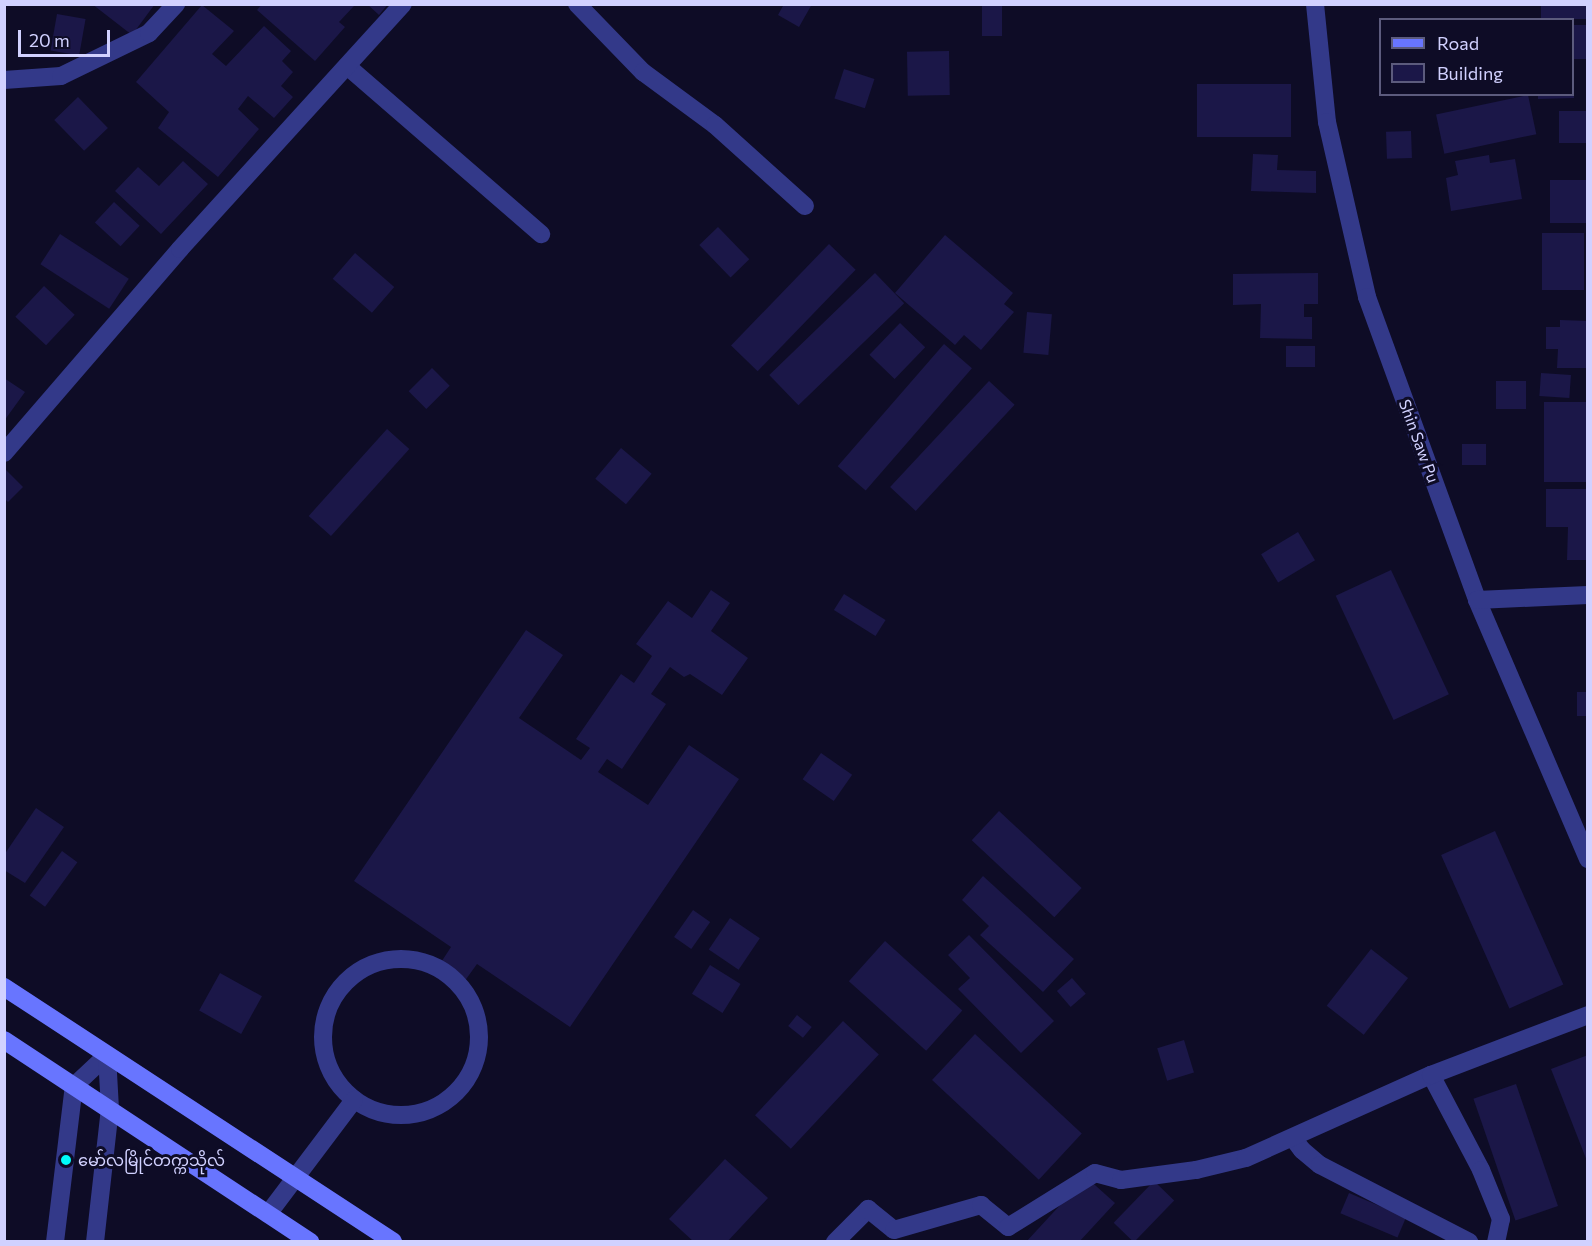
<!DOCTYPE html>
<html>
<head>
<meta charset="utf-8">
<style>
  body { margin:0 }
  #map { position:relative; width:1592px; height:1246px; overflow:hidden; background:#0e0c26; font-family:Commissioner,"Noto Sans Myanmar",sans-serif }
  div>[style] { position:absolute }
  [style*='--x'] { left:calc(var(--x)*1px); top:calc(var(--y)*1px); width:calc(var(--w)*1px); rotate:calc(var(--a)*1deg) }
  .building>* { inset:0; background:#1b1748; transform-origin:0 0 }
  .lane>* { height:18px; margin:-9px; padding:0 9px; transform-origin:9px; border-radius:9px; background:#333989 }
  .lane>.ring { margin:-9px; padding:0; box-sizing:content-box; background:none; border:18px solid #333989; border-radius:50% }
  .street>* { height:18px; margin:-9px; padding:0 9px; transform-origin:9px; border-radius:9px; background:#333989 }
  .secondary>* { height:18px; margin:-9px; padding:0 9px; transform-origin:9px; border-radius:9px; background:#6875ff }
  .dots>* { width:16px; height:16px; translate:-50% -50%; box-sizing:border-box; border:3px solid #0e0c26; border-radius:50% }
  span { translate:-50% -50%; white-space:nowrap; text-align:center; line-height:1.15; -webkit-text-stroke:6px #0e0c26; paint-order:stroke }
  .street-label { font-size:16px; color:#d1d1ff }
  .poi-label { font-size:16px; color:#d1d1ff }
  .left { translate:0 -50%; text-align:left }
  .frame { position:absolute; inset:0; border:6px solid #d1d1ff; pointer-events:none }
  .legend { position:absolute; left:1379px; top:18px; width:195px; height:78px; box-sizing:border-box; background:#0e0c26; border:2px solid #5c5b7d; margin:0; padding:8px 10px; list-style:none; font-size:18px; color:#d1d1ff }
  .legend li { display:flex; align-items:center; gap:12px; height:30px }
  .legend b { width:30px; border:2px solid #5c5b7d }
  .scale { position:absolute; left:18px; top:30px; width:92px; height:27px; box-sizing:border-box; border:3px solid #d1d1ff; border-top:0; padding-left:8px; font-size:18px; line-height:21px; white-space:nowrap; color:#d1d1ff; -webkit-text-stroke:4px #0e0c26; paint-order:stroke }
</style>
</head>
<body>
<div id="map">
  <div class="building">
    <div style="clip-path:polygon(92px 4px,155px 4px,132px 35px)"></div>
    <div style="clip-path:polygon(262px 4px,352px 4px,354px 6px,339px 22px,345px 27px,315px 61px,257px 10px)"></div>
    <div style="clip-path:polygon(367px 4px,388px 4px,379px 15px)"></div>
    <div style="clip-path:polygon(784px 4px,812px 4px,799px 27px,778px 15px)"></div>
    <div style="left:982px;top:4px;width:20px;height:32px"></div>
    <div style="left:1541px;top:4px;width:47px;height:15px"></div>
    <div style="clip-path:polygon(202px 5px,234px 31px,212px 54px,226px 66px,264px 26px,291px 51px,282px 61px,293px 72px,281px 86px,293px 97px,274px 118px,248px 96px,238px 109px,259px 129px,218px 177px,158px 128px,169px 112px,136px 82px)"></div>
    <div style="left:57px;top:14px;width:29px;height:37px;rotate:10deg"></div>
    <div style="left:1572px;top:25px;width:16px;height:34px"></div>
    <div style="left:949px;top:51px;width:44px;height:42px;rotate:89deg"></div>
    <div style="left:844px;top:69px;width:32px;height:31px;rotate:18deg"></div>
    <div style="left:1197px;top:84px;width:94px;height:53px"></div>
    <div style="clip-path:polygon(1538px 94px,1574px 94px,1574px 98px,1538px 99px)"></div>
    <div style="left:1528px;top:95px;width:40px;height:94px;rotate:78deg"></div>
    <div style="left:78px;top:97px;width:43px;height:33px;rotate:46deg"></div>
    <div style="left:1559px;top:111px;width:29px;height:32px"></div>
    <div style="left:1411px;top:131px;width:27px;height:25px;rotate:88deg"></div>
    <div style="clip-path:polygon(1253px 154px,1278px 155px,1277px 170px,1316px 171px,1316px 193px,1251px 191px)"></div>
    <div style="clip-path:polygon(1489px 155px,1490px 163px,1515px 159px,1522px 199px,1451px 211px,1446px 178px,1458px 175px,1455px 161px)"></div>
    <div style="clip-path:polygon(183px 161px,208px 184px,161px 234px,115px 191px,138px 167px,159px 186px)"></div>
    <div style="left:1588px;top:180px;width:43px;height:38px;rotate:90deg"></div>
    <div style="left:114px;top:202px;width:35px;height:28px;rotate:43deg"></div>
    <div style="left:718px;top:227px;width:45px;height:26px;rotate:46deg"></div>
    <div style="left:1542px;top:233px;width:42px;height:57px"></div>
    <div style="left:60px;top:234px;width:82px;height:36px;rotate:33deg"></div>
    <div style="clip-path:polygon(945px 235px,1013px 293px,1004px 304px,1014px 312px,981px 350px,964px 335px,955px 345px,895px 293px)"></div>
    <div style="left:829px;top:244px;width:37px;height:141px;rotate:44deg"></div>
    <div style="left:355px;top:253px;width:52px;height:34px;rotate:41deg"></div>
    <div style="left:875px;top:273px;width:42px;height:147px;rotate:46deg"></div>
    <div style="clip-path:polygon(1318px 273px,1318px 304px,1304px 304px,1304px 317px,1312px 317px,1312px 339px,1260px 338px,1261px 304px,1233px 305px,1233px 274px)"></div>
    <div style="left:44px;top:286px;width:42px;height:42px;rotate:43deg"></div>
    <div style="left:1027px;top:312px;width:25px;height:41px;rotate:5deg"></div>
    <div style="clip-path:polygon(1560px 320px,1588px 321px,1588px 368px,1557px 368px,1558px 349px,1546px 349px,1546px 327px,1560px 327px)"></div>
    <div style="left:900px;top:323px;width:35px;height:44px;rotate:44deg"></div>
    <div style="left:944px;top:344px;width:37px;height:162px;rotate:41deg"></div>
    <div style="left:1286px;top:346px;width:29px;height:21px"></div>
    <div style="left:432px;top:368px;width:25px;height:33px;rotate:45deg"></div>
    <div style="left:1541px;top:373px;width:30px;height:23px;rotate:4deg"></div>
    <div style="clip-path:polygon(4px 378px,25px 392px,4px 421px)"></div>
    <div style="left:989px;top:381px;width:35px;height:145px;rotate:43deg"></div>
    <div style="left:1496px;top:381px;width:30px;height:28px"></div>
    <div style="left:1544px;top:402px;width:44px;height:80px"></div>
    <div style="left:387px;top:429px;width:30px;height:117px;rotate:42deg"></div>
    <div style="left:1462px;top:444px;width:24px;height:21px"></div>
    <div style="left:621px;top:448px;width:40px;height:40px;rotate:40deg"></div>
    <div style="clip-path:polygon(6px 470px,23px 487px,8px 502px,4px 498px)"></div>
    <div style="clip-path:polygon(1546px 489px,1588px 489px,1588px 560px,1567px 560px,1568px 527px,1546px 527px)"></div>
    <div style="left:1298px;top:532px;width:33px;height:43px;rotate:59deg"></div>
    <div style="left:1391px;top:570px;width:137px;height:61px;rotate:65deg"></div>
    <div style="clip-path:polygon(711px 590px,730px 603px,711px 631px,748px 658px,722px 695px,690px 674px,684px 677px,670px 667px,651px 694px,666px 704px,622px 769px,607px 759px,598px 772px,648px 805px,689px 745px,739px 779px,570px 1027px,477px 964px,459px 989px,434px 973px,451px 947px,354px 881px,526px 630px,563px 655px,519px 718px,581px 760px,590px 748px,576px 739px,621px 674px,634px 683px,652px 656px,636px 644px,668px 601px,692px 618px)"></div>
    <div style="left:844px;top:594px;width:49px;height:19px;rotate:32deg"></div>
    <div style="left:1577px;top:692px;width:11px;height:24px"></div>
    <div style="left:821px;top:753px;width:38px;height:32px;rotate:35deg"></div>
    <div style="clip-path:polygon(36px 808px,64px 827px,25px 883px,4px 870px,4px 855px)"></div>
    <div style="left:999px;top:811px;width:113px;height:40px;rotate:43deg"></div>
    <div style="left:1495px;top:831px;width:168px;height:59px;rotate:66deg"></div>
    <div style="left:62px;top:851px;width:19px;height:55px;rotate:36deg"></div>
    <div style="clip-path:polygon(983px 876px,1074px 959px,1043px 992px,980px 935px,989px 926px,962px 900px)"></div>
    <div style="left:693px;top:910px;width:21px;height:33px;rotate:35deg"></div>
    <div style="left:730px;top:918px;width:36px;height:38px;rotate:34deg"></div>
    <div style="clip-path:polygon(969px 935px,1054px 1021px,1021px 1053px,958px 989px,970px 978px,948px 955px)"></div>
    <div style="left:885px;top:941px;width:104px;height:54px;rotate:42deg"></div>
    <div style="left:1371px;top:949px;width:47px;height:72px;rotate:38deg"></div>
    <div style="left:710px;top:965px;width:36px;height:34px;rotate:32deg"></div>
    <div style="left:220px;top:973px;width:48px;height:43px;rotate:29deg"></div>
    <div style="left:1072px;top:978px;width:21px;height:20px;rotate:49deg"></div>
    <div style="left:797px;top:1015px;width:19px;height:14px;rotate:39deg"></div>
    <div style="left:843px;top:1021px;width:49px;height:129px;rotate:43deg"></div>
    <div style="left:975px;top:1034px;width:146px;height:63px;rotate:43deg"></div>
    <div style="left:1184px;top:1040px;width:34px;height:28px;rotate:73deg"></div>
    <div style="clip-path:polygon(1588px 1055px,1588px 1161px,1587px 1161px,1551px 1069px)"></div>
    <div style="left:1516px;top:1084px;width:129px;height:45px;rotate:71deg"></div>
    <div style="clip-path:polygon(725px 1159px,768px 1198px,727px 1242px,694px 1242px,669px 1219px)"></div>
    <div style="clip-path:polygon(1086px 1177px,1115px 1203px,1079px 1242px,1026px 1242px)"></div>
    <div style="left:1154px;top:1181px;width:28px;height:58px;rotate:44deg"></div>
    <div style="left:1349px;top:1193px;width:62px;height:22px;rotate:23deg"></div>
  </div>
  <div class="lane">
    <div class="ring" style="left:323px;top:959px;width:138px;height:138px"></div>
    <div style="--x:1431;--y:1075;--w:107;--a:62.2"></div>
    <div style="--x:1481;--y:1170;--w:53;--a:67.8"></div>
    <div style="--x:1501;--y:1219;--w:24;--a:102"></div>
    <div style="--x:1293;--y:1138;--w:15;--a:53"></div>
    <div style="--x:1302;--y:1150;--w:23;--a:40"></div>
    <div style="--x:1320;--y:1165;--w:168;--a:27.3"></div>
    <div style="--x:268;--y:1214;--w:143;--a:-53"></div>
    <div style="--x:55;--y:1242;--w:157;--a:-83.1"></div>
    <div style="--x:74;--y:1086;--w:45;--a:-43.2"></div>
    <div style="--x:95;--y:1242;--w:134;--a:-83.6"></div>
    <div style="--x:110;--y:1109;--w:54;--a:-93.2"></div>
    <div style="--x:835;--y:1242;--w:47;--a:-45"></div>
    <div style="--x:868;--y:1209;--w:33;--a:39"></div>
    <div style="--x:894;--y:1230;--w:91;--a:-16"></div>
    <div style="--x:981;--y:1205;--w:35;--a:39"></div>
    <div style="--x:1008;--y:1227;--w:102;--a:-31.8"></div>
    <div style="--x:1095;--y:1173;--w:27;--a:15"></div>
    <div style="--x:1121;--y:1180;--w:76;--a:-7.6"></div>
    <div style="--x:1196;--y:1170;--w:51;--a:-13.5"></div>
    <div style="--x:1246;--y:1158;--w:203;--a:-24.2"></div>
    <div style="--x:1431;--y:1075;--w:168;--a:-20.9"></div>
  </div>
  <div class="street">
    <div style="--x:577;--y:4;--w:95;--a:45.9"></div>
    <div style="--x:643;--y:72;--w:89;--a:36.4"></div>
    <div style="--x:715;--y:125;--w:121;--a:42"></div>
    <div style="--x:1315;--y:4;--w:119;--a:84.2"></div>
    <div style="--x:1327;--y:122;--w:180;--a:77.1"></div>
    <div style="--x:1367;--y:297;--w:322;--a:70"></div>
    <div style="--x:1477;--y:600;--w:282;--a:66.8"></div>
    <div style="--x:347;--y:66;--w:257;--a:40.9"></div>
    <div style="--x:4;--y:80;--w:57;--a:-4"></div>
    <div style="--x:61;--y:76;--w:98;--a:-26"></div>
    <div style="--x:149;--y:33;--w:40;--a:-47"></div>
    <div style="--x:4;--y:453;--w:269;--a:-49.2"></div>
    <div style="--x:180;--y:249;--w:331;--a:-47.7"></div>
    <div style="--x:1477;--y:600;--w:111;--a:-2.6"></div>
  </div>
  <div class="secondary">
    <div style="--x:4;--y:987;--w:465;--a:33.2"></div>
    <div style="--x:4;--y:1040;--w:367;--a:33.4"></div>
  </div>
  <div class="dots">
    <div style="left:66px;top:1160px;background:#00fcfa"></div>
  </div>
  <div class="street-label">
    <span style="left:1419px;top:441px;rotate:70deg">Shin Saw Pu</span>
  </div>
  <div class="poi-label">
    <span class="left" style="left:78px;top:1160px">မော်လမြိုင်တက္ကသိုလ်</span>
  </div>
  <div class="frame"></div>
  <ul class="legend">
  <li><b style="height:8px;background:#6875ff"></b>Road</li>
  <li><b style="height:16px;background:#1b1748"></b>Building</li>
  </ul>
  <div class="scale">20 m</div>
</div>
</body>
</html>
